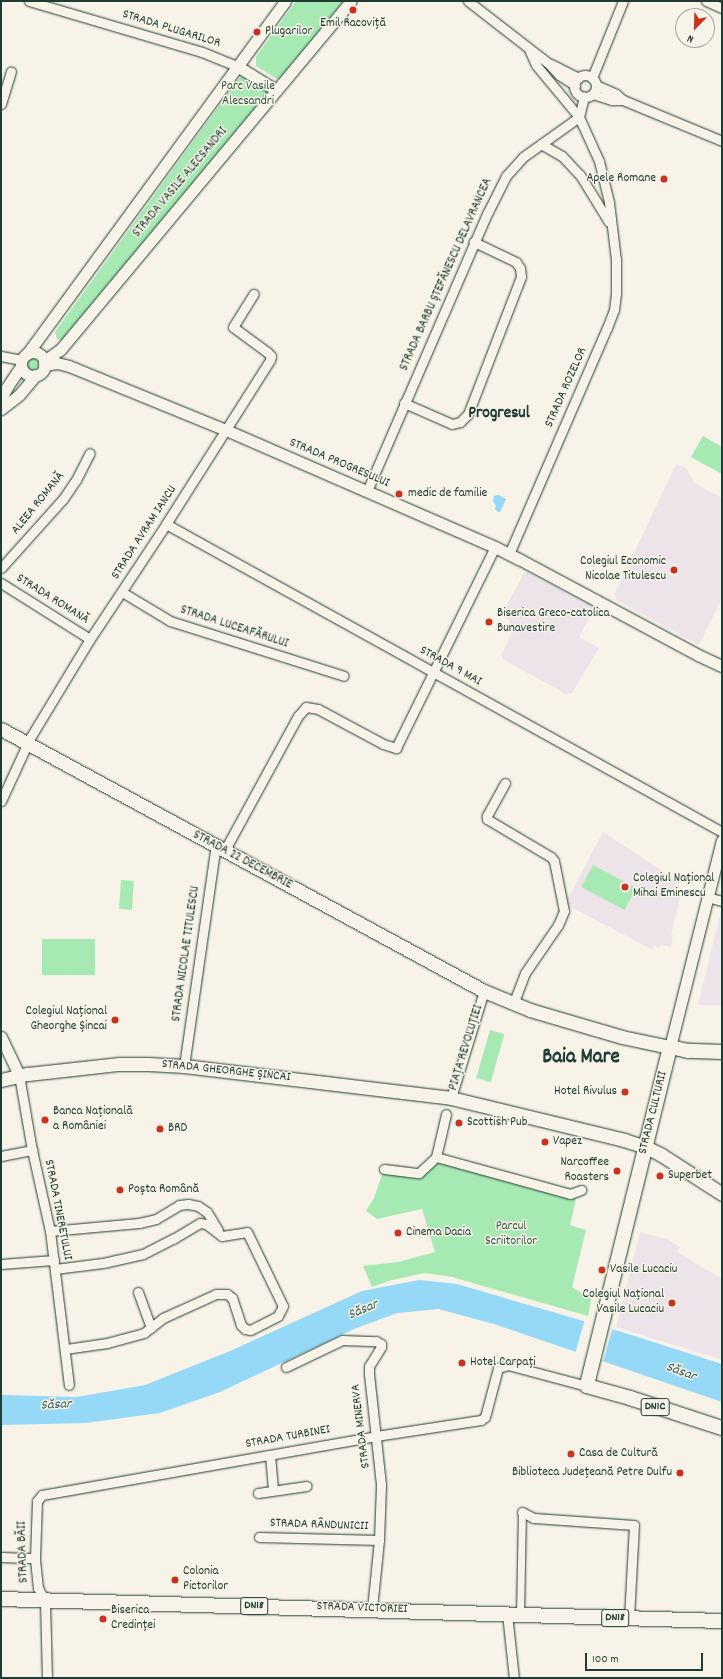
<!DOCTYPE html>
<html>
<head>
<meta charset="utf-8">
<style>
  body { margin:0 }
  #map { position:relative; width:723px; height:1679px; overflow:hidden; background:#f7f3e8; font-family:Dekko,sans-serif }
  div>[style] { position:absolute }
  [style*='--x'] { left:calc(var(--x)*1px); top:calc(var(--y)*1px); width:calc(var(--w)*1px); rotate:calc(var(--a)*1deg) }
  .built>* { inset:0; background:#ede4ea }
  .green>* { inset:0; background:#a7e9b2; transform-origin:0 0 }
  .round { border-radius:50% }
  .water>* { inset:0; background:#95d9f7 }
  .pier>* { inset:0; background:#f7f3e8; transform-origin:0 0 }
  .roads { filter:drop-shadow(0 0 1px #1f3d34) drop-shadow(0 0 1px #1f3d34) }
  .pedestrian>* { height:7px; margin:-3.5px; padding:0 3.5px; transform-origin:3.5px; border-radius:3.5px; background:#f7f3e8 }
  .minor>* { height:9px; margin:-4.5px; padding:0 4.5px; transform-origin:4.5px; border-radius:4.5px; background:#f7f3e8 }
  .minor>.ring { margin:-4.5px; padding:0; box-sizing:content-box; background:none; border:9px solid #f7f3e8; border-radius:50% }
  .tertiary>* { height:11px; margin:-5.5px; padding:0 5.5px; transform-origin:5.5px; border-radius:5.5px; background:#f7f3e8 }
  .tertiary>.ring { margin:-5.5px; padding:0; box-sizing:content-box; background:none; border:11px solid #f7f3e8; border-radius:50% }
  .secondary>* { height:13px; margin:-6.5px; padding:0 6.5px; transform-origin:6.5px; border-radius:6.5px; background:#f7f3e8 }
  .primary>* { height:14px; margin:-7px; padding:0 7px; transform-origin:7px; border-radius:7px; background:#f7f3e8 }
  .dots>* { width:11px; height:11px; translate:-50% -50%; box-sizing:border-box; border:2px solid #f7f3e8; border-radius:50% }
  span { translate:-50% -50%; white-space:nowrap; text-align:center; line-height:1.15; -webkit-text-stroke:3px #f7f3e8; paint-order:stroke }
  .shield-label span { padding:1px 3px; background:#f7f3e8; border:1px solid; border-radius:3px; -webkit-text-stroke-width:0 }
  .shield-label { font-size:12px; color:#1f3d34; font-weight:700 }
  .poi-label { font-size:13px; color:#1f3d34 }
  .left { translate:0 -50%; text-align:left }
  .right { translate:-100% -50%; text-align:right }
  .street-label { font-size:13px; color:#1f3d34 }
  .park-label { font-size:13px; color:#335747 }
  .water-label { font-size:14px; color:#375c5b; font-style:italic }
  .district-label { font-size:17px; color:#1f3d34; font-weight:700 }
  .town-label { font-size:21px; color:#1f3d34; font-weight:700 }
  .frame { position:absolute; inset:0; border:2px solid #1f3d34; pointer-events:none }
  .north { position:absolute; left:675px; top:8px; width:40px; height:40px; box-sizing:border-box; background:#f7f3e8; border:1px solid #a1aaa0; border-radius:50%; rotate:203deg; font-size:11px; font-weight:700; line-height:16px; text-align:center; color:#1f3d34 }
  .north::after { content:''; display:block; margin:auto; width:14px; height:18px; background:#c8321e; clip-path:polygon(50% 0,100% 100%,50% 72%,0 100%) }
  .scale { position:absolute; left:585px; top:1653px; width:118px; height:18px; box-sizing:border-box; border:2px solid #1f3d34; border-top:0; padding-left:5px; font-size:12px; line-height:14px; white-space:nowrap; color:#1f3d34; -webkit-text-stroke:3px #f7f3e8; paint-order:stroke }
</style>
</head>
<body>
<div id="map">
  <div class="built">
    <div style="clip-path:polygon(676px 464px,686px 468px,694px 483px,722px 498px,722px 598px,699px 645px,616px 600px,615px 593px)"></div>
    <div style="clip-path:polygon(525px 571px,595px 607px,579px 637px,599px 648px,572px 693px,566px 694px,504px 660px,501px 655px,511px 635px,509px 620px,501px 616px)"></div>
    <div style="clip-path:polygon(603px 832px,676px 880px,675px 893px,681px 894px,671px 935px,673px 936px,671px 947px,661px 945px,660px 947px,654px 946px,653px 950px,565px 904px)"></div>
    <div style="clip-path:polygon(722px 906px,722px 1005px,698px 1005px)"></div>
    <div style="clip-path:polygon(640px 1232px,667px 1239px,680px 1247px,677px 1252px,722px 1279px,722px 1360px,616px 1327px)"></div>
  </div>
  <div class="green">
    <div style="clip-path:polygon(296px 1px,346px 1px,281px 79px,277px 79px,256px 66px,256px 57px)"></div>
    <div style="clip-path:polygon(246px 76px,269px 89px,269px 93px,64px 341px,57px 339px,55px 332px,237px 81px,241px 77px)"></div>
    <div class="round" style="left:26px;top:358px;width:12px;height:12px"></div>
    <div style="clip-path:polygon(703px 436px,722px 447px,722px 474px,691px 457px)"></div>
    <div style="left:593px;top:865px;width:49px;height:25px;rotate:28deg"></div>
    <div style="left:121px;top:880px;width:13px;height:29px;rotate:4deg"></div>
    <div style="left:42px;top:939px;width:53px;height:36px"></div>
    <div style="left:490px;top:1030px;width:15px;height:50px;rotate:16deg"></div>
    <div style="clip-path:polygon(436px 1157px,578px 1191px,570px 1225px,586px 1230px,572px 1287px,580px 1292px,592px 1295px,588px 1316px,452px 1277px,425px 1273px,392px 1280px,372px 1287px,363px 1266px,398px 1262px,435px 1252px,422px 1209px,377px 1219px,366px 1211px,374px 1198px,384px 1169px,419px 1173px)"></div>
  </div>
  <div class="water">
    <div style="clip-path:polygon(498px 495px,506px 499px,500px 512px,498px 512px,495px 509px,496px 506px,493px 501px,494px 496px)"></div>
    <div style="clip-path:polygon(419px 1280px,457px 1284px,625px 1333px,722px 1364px,722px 1402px,494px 1324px,438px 1309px,397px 1313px,354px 1329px,220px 1392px,160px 1413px,86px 1423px,1px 1425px,1px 1395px,77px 1397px,145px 1385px,230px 1351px,362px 1291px)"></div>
  </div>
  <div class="pier">
    <div style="left:585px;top:1319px;width:29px;height:35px;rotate:16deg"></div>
  </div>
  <div class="roads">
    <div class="pedestrian">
      <div style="--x:520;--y:1615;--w:103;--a:-88.9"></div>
    </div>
    <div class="minor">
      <div style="--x:29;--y:1;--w:180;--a:16.4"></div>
      <div style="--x:202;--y:52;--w:38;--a:22"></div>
      <div style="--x:468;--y:1;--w:101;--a:37.8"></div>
      <div style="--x:548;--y:63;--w:16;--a:47"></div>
      <div style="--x:559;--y:75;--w:19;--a:32"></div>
      <div style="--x:706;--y:1;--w:17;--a:24"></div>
      <div style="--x:551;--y:64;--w:31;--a:27"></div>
      <div class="ring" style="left:574px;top:75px;width:13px;height:13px"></div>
      <div style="--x:592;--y:78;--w:83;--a:-68.1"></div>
      <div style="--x:596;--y:85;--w:22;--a:24"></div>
      <div style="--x:616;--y:94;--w:9;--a:41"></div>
      <div style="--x:593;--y:94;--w:20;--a:18"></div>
      <div style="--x:612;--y:100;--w:11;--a:0"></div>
      <div style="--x:623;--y:100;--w:107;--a:22.5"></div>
      <div style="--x:1;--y:104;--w:34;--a:-73"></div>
      <div style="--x:541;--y:144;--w:24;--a:30"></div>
      <div style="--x:562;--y:156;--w:26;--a:47"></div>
      <div style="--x:580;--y:175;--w:55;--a:58.3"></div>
      <div style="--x:1;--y:356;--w:21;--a:11"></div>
      <div style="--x:404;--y:403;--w:52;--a:23.6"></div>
      <div style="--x:452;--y:424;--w:8;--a:-14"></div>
      <div style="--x:460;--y:422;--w:11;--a:-45"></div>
      <div style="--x:468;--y:414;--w:147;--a:-68.9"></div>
      <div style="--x:521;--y:277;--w:9;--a:-96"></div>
      <div style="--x:520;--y:268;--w:7;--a:-124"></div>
      <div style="--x:516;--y:262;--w:47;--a:-154.5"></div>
      <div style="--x:367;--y:491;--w:304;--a:-66.6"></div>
      <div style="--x:488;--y:212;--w:40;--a:-63.4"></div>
      <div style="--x:506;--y:176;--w:25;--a:-48"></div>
      <div style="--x:523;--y:157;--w:69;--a:-35.5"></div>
      <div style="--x:579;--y:117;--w:21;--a:-76"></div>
      <div style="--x:166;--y:524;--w:636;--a:28.98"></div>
      <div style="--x:509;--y:554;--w:246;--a:-66.6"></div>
      <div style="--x:607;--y:328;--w:19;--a:-69"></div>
      <div style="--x:614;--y:310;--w:17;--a:-83"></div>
      <div style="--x:616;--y:293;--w:33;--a:-90"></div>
      <div style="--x:616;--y:260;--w:58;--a:-96.9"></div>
      <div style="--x:609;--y:202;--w:42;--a:-103.7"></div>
      <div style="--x:599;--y:161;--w:48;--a:-114.4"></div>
      <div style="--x:579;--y:117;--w:67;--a:-129.6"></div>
      <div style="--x:536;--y:65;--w:17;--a:-114"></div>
      <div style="--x:1;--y:568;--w:93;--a:-48.1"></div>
      <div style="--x:63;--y:499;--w:23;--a:-56"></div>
      <div style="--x:76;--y:480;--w:30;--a:-63"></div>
      <div style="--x:1;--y:583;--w:105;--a:32.2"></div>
      <div style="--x:122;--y:592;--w:56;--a:31.1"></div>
      <div style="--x:170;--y:621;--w:182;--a:17.5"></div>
      <div style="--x:505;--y:783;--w:38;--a:119"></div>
      <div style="--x:487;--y:816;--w:3;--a:90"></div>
      <div style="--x:487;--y:819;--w:74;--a:30.7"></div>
      <div style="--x:551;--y:857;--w:5;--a:53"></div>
      <div style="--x:554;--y:861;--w:51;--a:78.7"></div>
      <div style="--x:564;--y:911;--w:15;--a:113"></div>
      <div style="--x:558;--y:925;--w:58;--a:124.5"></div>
      <div style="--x:525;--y:973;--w:33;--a:111"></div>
      <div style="--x:1;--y:801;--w:69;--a:-65.3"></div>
      <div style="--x:30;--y:738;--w:116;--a:-58.8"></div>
      <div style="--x:90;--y:639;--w:138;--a:-56.5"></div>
      <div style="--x:166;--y:524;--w:194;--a:-57.6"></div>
      <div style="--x:270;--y:360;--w:4;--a:-76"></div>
      <div style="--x:271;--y:356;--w:6;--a:-135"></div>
      <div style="--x:267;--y:352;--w:42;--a:-143.7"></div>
      <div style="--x:233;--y:327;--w:39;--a:-58"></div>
      <div style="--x:707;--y:897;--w:16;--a:15"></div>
      <div style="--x:184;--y:1066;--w:216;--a:-81.8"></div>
      <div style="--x:215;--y:852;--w:13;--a:-27"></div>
      <div style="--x:227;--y:846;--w:148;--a:-61.4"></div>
      <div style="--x:298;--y:716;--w:12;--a:-48"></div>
      <div style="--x:306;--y:707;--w:12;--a:9"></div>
      <div style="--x:318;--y:709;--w:74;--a:28.3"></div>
      <div style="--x:383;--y:744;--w:14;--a:17"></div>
      <div style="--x:396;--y:748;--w:224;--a:-63.8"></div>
      <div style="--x:19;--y:1075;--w:76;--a:80.2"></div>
      <div style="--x:32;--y:1150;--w:83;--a:77.5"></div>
      <div style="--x:50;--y:1231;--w:155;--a:83"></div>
      <div style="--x:451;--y:1098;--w:112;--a:-72.9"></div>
      <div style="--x:1;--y:1156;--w:32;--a:-11"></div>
      <div style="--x:436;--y:1157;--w:44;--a:-76.9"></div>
      <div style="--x:384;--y:1169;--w:35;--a:7"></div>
      <div style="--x:419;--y:1173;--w:23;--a:-43"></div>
      <div style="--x:436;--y:1157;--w:139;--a:15.4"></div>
      <div style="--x:570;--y:1194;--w:12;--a:-20"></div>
      <div style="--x:50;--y:1231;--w:89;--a:-5.1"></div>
      <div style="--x:139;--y:1223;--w:17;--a:-13"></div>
      <div style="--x:156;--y:1219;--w:27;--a:-31"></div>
      <div style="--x:179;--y:1205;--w:9;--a:-6"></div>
      <div style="--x:188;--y:1204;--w:10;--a:11"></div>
      <div style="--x:198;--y:1206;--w:11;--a:34"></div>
      <div style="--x:207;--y:1212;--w:21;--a:59"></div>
      <div style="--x:1;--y:1264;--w:53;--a:-4.3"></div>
      <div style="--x:55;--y:1269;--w:48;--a:-7.1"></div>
      <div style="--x:103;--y:1263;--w:41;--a:-12.7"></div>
      <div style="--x:143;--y:1254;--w:34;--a:-27"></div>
      <div style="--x:173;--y:1239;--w:31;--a:-31"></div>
      <div style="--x:200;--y:1223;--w:6;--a:9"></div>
      <div style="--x:206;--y:1224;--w:20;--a:37"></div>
      <div style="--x:222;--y:1236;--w:25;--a:-9"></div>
      <div style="--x:247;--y:1232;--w:82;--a:64.1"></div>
      <div style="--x:283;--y:1306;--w:11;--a:117"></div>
      <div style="--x:278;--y:1316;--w:31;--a:153"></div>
      <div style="--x:250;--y:1330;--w:5;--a:-169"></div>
      <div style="--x:245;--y:1329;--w:6;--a:-135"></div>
      <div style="--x:241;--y:1325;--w:28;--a:-108"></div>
      <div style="--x:232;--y:1298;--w:6;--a:-141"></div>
      <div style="--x:227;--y:1294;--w:11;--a:180"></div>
      <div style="--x:216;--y:1294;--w:58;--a:155.6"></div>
      <div style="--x:163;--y:1318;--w:24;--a:142"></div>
      <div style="--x:144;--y:1333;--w:38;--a:165"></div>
      <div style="--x:107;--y:1343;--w:41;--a:171.7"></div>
      <div style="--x:138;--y:1292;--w:38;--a:70"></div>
      <div style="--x:286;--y:1367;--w:62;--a:-25.7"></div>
      <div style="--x:342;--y:1340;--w:34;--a:2"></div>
      <div style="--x:376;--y:1341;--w:6;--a:31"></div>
      <div style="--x:381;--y:1344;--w:3;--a:90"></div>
      <div style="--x:381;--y:1347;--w:22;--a:122"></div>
      <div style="--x:369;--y:1366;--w:8;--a:90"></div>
      <div style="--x:369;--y:1374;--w:112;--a:83.8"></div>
      <div style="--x:381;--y:1485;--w:55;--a:92.1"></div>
      <div style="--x:379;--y:1540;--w:69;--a:95.8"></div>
      <div style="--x:270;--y:1455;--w:35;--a:85"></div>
      <div style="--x:258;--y:1493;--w:49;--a:-8.3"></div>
      <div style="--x:522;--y:1512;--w:13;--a:27"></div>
      <div style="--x:534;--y:1518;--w:100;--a:4"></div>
      <div style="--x:634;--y:1525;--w:93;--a:93.1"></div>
      <div style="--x:259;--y:1537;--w:120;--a:1.4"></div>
      <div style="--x:1;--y:1557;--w:34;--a:2"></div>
      <div style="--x:507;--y:1614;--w:64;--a:83.8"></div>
      <div style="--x:47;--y:1678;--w:77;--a:-91.5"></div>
      <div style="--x:45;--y:1601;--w:15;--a:-118"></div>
      <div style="--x:38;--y:1588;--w:30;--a:-96"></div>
      <div style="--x:35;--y:1558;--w:57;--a:-88"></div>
      <div style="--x:37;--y:1501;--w:8;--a:-50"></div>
      <div style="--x:42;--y:1495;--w:339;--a:-10"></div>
      <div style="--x:376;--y:1436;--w:106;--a:-8.7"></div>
      <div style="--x:481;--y:1420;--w:5;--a:-37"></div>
      <div style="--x:485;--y:1417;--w:51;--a:-75.1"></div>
      <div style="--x:498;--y:1368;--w:10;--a:-17"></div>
      <div style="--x:508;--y:1365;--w:82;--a:14.9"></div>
    </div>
    <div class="tertiary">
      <div style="--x:237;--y:66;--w:46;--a:31.6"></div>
      <div class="ring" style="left:21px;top:352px;width:13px;height:13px"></div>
      <div style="--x:27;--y:354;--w:437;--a:-53.8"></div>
      <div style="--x:44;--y:361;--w:19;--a:-35"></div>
      <div style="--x:60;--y:350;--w:454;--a:-50.2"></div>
      <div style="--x:44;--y:365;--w:13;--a:-9"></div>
      <div style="--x:57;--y:363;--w:12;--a:14"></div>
      <div style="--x:69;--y:366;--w:170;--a:22.2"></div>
      <div style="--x:226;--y:430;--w:293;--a:23.5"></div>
      <div style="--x:495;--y:547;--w:27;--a:27"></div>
      <div style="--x:519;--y:559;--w:203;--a:28.2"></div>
      <div style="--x:698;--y:655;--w:26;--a:25"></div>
      <div style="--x:1;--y:399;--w:13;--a:-63"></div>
      <div style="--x:7;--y:387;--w:25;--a:-56"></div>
      <div style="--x:1;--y:409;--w:23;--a:-38"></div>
      <div style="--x:19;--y:395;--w:26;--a:-50"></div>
      <div style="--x:1;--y:1037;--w:42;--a:64.7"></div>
      <div style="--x:670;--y:1047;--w:213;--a:-75.9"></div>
    </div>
    <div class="secondary">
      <div style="--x:1;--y:729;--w:549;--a:28.48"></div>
      <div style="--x:484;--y:991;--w:50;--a:22.4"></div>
      <div style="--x:530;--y:1010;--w:96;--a:16.4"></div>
      <div style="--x:622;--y:1037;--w:49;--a:11.8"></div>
      <div style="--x:1;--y:1080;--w:28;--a:-13"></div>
      <div style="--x:28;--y:1074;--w:92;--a:-6.3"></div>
      <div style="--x:119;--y:1064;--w:29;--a:0"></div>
      <div style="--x:148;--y:1064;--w:36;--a:3"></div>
      <div style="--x:184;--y:1066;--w:269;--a:6.8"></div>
      <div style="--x:451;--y:1098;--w:178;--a:13.6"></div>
      <div style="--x:624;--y:1140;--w:23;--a:18"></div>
      <div style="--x:646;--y:1147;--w:16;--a:27"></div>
      <div style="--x:660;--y:1154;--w:74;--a:32.8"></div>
    </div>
    <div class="primary">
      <div style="--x:722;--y:1052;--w:34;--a:-178"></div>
      <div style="--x:688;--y:1051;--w:18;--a:-167"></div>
      <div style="--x:670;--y:1047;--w:349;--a:103.8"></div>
      <div style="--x:587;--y:1386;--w:45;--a:15.6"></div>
      <div style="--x:630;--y:1398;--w:97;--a:18.1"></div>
      <div style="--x:1;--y:1599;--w:721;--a:1.75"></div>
    </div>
  </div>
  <div class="dots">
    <div style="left:353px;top:10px;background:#c8321e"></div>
    <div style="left:257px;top:32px;background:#c8321e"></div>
    <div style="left:664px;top:179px;background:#c8321e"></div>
    <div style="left:399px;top:494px;background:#c8321e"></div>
    <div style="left:674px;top:570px;background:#c8321e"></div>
    <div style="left:489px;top:622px;background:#c8321e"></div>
    <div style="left:625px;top:887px;background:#c8321e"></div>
    <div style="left:115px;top:1020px;background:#c8321e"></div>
    <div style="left:625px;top:1092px;background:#c8321e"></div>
    <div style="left:45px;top:1120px;background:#c8321e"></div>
    <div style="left:459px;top:1123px;background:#c8321e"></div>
    <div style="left:160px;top:1129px;background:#c8321e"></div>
    <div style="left:545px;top:1142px;background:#c8321e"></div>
    <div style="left:617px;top:1171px;background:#c8321e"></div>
    <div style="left:660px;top:1176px;background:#c8321e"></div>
    <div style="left:120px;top:1190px;background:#c8321e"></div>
    <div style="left:398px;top:1233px;background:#c8321e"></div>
    <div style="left:602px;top:1270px;background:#c8321e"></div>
    <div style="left:672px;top:1303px;background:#c8321e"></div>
    <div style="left:462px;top:1363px;background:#c8321e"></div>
    <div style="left:571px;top:1454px;background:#c8321e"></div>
    <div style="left:680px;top:1473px;background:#c8321e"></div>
    <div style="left:175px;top:1580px;background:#c8321e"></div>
    <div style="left:103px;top:1619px;background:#c8321e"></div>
  </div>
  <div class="shield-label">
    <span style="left:655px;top:1407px">DN1C</span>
    <span style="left:254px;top:1606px">DN18</span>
    <span style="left:615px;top:1618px">DN18</span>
  </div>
  <div class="poi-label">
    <span style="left:353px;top:24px">Emil Racoviță</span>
    <span class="left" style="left:265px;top:32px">Plugarilor</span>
    <span class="right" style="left:656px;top:179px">Apele Romane</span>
    <span class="left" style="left:408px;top:494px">medic de familie</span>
    <span class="right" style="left:666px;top:570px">Colegiul Economic<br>Nicolae Titulescu</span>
    <span class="left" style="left:497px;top:622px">Biserica Greco-catolica<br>Bunavestire</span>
    <span class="left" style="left:633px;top:887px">Colegiul Național<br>Mihai Eminescu</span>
    <span class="right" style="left:107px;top:1020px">Colegiul Național<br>Gheorghe Șincai</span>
    <span class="right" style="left:617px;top:1092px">Hotel Rivulus</span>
    <span class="left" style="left:53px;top:1120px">Banca Națională<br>a României</span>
    <span class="left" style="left:467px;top:1123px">Scottish Pub</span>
    <span class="left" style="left:168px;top:1129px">BRD</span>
    <span class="left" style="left:553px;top:1142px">Vapez</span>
    <span class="right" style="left:609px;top:1171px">Narcoffee<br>Roasters</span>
    <span class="left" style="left:668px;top:1176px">Superbet</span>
    <span class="left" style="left:128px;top:1190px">Poșta Română</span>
    <span class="left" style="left:406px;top:1233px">Cinema Dacia</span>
    <span class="left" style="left:610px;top:1270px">Vasile Lucaciu</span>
    <span class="right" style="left:664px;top:1303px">Colegiul Național<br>Vasile Lucaciu</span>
    <span class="left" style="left:470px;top:1363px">Hotel Carpați</span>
    <span class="left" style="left:579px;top:1454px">Casa de Cultură</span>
    <span class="right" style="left:672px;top:1473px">Biblioteca Județeană Petre Dulfu</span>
    <span class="left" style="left:183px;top:1580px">Colonia<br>Pictorilor</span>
    <span class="left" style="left:111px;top:1619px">Biserica<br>Credinței</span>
  </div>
  <div class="street-label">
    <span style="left:171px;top:30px;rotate:17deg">STRADA PLUGARILOR</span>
    <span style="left:181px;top:183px;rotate:-50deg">STRADA VASILE ALECSANDRI</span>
    <span style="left:447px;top:275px;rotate:-66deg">STRADA BARBU ȘTEFĂNESCU DELAVRANCEA</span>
    <span style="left:567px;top:388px;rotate:-66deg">STRADA ROZELOR</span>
    <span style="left:339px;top:464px;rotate:23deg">STRADA PROGRESULUI</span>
    <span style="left:39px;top:504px;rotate:-51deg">ALEEA ROMANĂ</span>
    <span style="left:145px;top:533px;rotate:-57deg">STRADA AVRAM IANCU</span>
    <span style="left:52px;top:600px;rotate:32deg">STRADA ROMANĂ</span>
    <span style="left:234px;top:628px;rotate:18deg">STRADA LUCEAFĂRULUI</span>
    <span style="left:450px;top:667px;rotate:29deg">STRADA 9 MAI</span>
    <span style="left:242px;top:861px;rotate:28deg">STRADA 22 DECEMBRIE</span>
    <span style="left:187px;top:954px;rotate:-82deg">STRADA NICOLAE TITULESCU</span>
    <span style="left:467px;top:1048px;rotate:-73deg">PIAȚA REVOLUȚIEI</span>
    <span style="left:226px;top:1072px;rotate:6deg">STRADA GHEORGHE ȘINCAI</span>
    <span style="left:654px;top:1113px;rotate:-76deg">STRADA CULTURII</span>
    <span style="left:57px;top:1210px;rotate:79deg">STRADA TINERETULUI</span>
    <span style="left:362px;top:1426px;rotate:-97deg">STRADA MINERVA</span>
    <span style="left:288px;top:1438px;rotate:-10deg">STRADA TURBINEI</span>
    <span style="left:319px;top:1526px;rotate:2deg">STRADA RÂNDUNICII</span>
    <span style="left:24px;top:1552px;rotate:-92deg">STRADA BĂII</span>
    <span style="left:362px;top:1609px;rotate:2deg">STRADA VICTORIEI</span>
  </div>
  <div class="park-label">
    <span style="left:248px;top:95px">Parc Vasile<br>Alecsandri</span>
    <span style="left:511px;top:1235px">Parcul<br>Scriitorilor</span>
  </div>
  <div class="water-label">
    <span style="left:363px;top:1310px;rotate:-23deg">Săsar</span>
    <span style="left:681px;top:1372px;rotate:20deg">Săsar</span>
    <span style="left:56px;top:1405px;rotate:-3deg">Săsar</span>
  </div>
  <div class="district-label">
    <span style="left:499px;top:415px">Progresul</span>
  </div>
  <div class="town-label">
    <span style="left:581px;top:1058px">Baia Mare</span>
  </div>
  <div class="frame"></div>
  <div class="north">N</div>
  <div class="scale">100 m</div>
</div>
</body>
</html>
